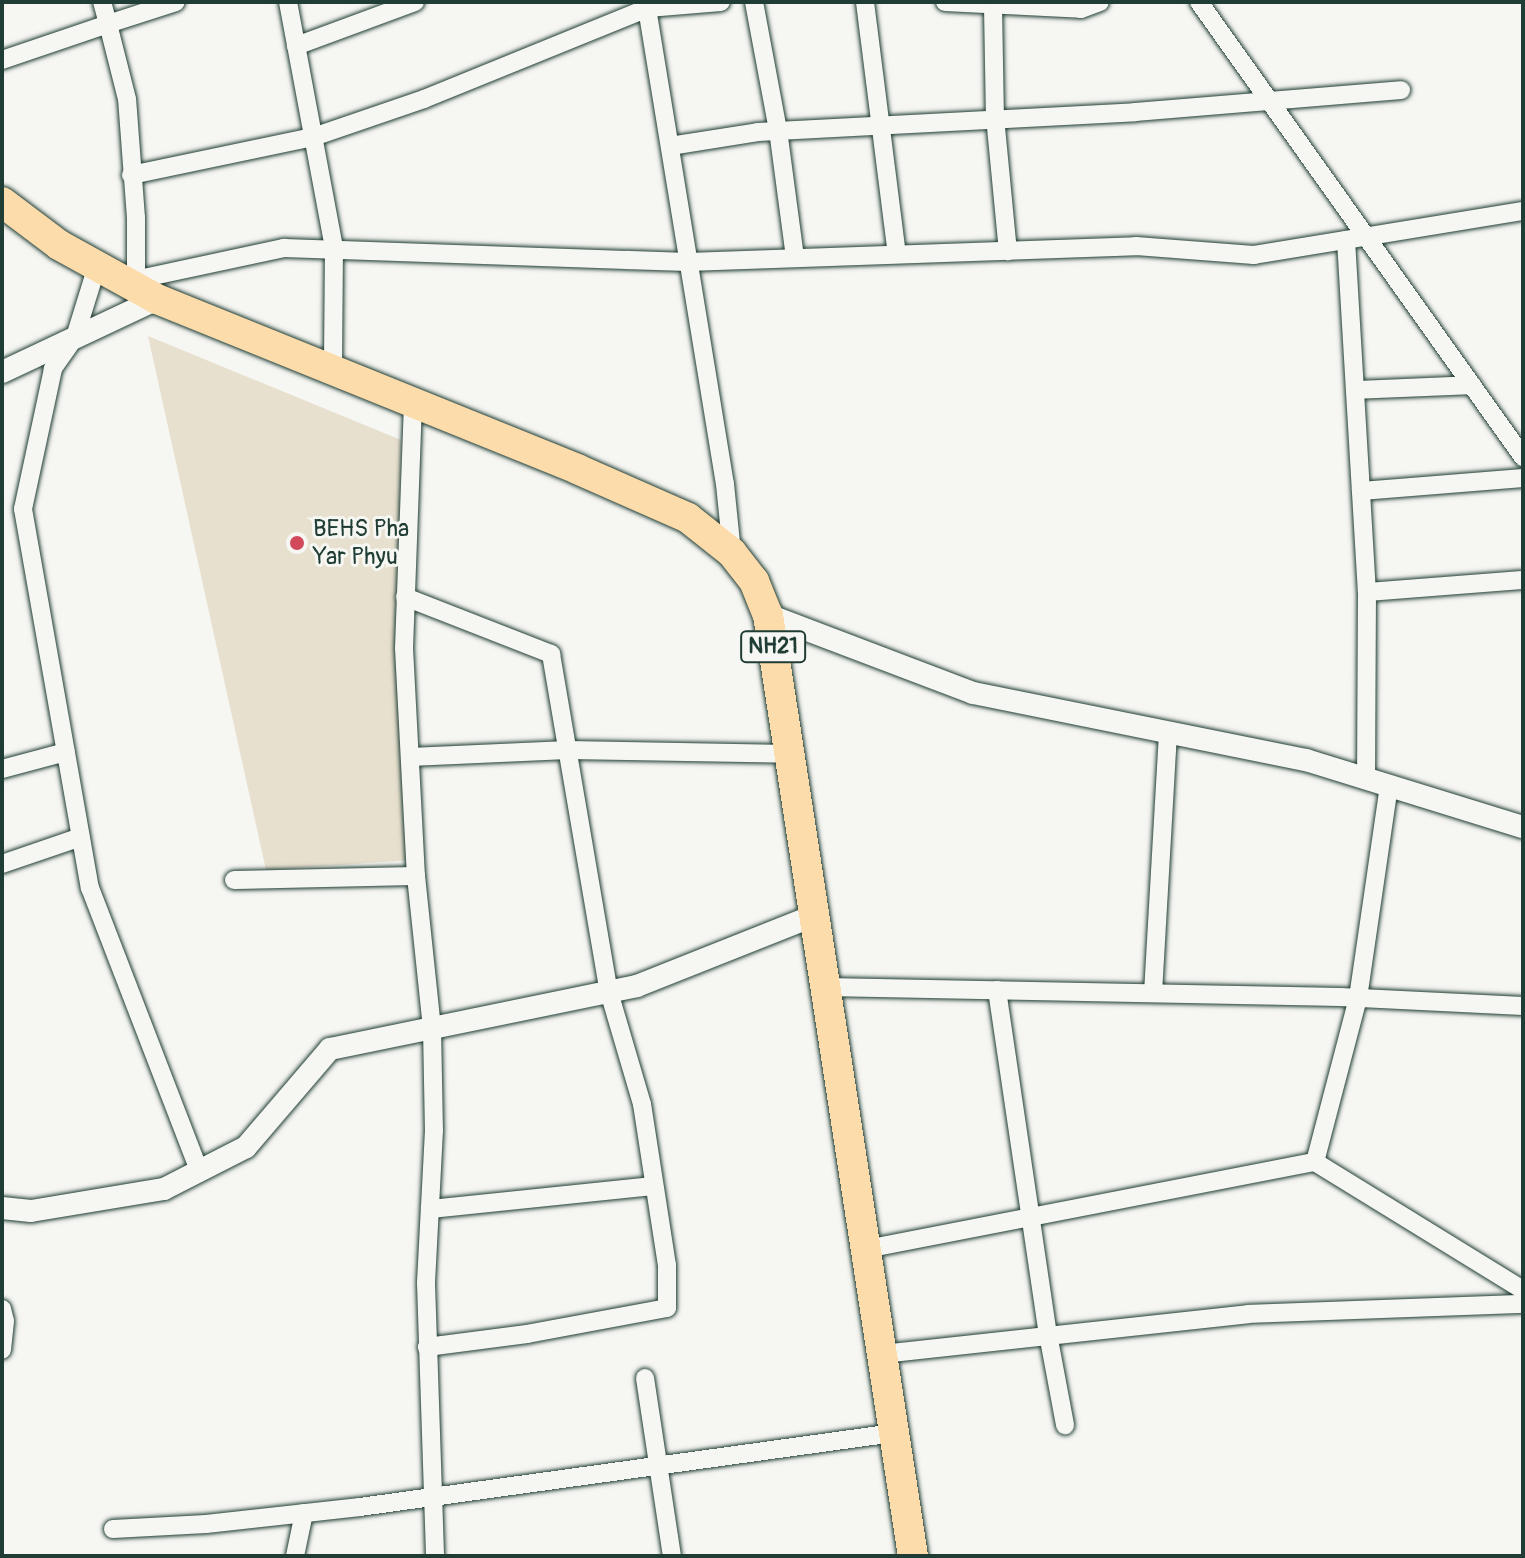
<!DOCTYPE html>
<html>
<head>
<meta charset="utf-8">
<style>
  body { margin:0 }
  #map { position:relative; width:1525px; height:1558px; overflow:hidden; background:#f6f6f2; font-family:Pangolin,sans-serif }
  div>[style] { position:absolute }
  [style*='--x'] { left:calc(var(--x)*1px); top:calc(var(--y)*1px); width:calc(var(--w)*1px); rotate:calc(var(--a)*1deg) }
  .built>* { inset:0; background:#e8e0cf }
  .roads { filter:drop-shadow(0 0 2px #1f3d34) drop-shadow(0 0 2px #1f3d34) }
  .minor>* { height:18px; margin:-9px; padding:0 9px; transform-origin:9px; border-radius:9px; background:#f6f6f2 }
  .tertiary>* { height:22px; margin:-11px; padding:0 11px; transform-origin:11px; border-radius:11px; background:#f6f6f2 }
  .trunk>* { height:30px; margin:-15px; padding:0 15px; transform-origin:15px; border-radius:15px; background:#fddcac }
  .dots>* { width:22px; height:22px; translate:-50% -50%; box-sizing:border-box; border:4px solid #f6f6f2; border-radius:50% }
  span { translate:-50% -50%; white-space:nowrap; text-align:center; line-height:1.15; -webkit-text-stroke:6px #f6f6f2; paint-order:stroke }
  .shield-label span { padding:2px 6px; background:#f6f6f2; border:2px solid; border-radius:6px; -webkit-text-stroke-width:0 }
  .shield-label { font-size:22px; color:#1f3d34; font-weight:700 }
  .poi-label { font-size:24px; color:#1f3d34 }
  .left { translate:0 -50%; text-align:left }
  .frame { position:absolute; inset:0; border:4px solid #1f3d34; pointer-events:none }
</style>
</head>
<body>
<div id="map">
  <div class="built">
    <div style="clip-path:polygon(148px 336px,401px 440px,397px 645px,412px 860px,266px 870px)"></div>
  </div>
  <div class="roads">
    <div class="minor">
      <div style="--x:288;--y:2;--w:250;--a:79.4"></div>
      <div style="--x:334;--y:248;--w:122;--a:90.5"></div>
      <div style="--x:646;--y:2;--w:488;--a:80.7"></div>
      <div style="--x:725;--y:484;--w:69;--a:84.2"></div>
      <div style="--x:754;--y:2;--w:130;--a:79.4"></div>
      <div style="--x:778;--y:130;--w:129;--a:82.4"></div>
      <div style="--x:865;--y:2;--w:254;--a:82.8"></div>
      <div style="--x:945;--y:2;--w:136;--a:2.9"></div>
      <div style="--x:1081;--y:9;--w:20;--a:-20"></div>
      <div style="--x:1199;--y:2;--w:559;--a:54.55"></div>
      <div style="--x:993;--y:6;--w:111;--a:89"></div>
      <div style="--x:995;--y:117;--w:135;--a:84.5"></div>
      <div style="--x:296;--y:46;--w:127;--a:-20.3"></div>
      <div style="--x:2;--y:60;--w:112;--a:-18.8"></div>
      <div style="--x:108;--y:24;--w:23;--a:-105"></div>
      <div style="--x:670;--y:146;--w:89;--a:-9"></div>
      <div style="--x:758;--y:132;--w:378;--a:-3"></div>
      <div style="--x:1135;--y:112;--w:267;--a:-4.7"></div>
      <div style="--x:131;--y:175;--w:186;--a:-11.8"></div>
      <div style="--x:313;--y:137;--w:117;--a:-18.9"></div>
      <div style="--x:424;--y:99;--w:242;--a:-22.1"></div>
      <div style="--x:648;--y:8;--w:73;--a:-4.7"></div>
      <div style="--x:1346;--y:240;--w:353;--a:86.6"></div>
      <div style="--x:1367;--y:592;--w:187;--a:90.3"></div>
      <div style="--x:97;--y:266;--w:74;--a:107.2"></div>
      <div style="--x:75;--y:337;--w:39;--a:125"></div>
      <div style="--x:53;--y:369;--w:143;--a:102.1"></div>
      <div style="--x:23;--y:509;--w:385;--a:80"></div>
      <div style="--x:90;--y:888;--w:303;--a:68.9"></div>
      <div style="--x:136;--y:279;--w:61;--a:-90"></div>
      <div style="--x:136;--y:218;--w:119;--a:-94.3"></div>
      <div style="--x:127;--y:99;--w:77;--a:-104.2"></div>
      <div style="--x:108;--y:24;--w:71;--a:-17.9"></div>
      <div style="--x:125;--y:282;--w:163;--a:-12.1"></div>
      <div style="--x:284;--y:248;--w:404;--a:2"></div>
      <div style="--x:688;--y:262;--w:448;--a:-2"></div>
      <div style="--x:1136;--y:246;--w:118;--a:4.4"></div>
      <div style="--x:1254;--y:255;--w:273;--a:-9.3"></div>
      <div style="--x:1355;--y:390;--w:117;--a:-2.4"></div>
      <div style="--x:413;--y:403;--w:245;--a:92.1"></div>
      <div style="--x:404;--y:648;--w:228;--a:87"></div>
      <div style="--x:416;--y:876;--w:153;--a:84"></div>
      <div style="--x:432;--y:1028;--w:102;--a:88.9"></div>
      <div style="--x:434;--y:1130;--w:153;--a:93"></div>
      <div style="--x:426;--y:1283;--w:273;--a:88.1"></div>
      <div style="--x:1361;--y:491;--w:163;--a:-4.6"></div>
      <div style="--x:1367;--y:592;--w:156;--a:-4.4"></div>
      <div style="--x:405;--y:597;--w:157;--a:21.3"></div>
      <div style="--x:551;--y:654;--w:343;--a:80.3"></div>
      <div style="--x:609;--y:992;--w:117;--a:73.6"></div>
      <div style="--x:642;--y:1104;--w:163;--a:81.2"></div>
      <div style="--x:667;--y:1265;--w:43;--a:90"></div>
      <div style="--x:667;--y:1308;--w:142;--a:169.5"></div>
      <div style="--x:527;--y:1334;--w:101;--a:172.6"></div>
      <div style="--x:410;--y:757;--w:158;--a:-2.5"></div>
      <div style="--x:568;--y:750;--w:222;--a:1"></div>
      <div style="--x:2;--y:769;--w:66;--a:-14.9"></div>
      <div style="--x:2;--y:864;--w:83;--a:-18.9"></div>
      <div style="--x:234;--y:880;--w:182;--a:-1.3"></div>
      <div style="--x:826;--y:987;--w:514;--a:1.11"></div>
      <div style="--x:1340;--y:997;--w:183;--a:2.8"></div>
      <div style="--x:997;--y:990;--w:348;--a:81.6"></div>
      <div style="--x:1048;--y:1334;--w:93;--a:79.4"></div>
      <div style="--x:1153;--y:993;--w:261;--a:-86.7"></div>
      <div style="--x:1315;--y:1162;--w:170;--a:-75.3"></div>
      <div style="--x:1358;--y:998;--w:214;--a:-81.7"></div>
      <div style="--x:430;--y:1209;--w:225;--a:-5.9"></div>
      <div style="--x:866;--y:1249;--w:457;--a:-11"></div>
      <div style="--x:1315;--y:1162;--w:244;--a:31.6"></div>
      <div style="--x:2;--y:1309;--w:12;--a:76"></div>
      <div style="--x:5;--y:1321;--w:29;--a:96"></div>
      <div style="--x:882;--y:1354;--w:368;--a:-6.2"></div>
      <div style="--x:1248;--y:1314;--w:275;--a:-2.1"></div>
      <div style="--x:645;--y:1378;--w:180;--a:81.4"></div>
      <div style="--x:113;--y:1529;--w:93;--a:-3.1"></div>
      <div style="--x:206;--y:1524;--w:155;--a:-6.3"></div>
      <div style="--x:360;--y:1507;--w:539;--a:-7.89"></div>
      <div style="--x:295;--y:1556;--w:44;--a:-78.2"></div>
    </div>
    <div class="tertiary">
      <div style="--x:2;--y:372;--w:171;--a:-25.2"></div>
      <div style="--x:768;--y:615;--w:219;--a:20.8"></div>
      <div style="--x:973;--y:693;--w:340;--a:11.4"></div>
      <div style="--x:1306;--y:760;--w:227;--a:17.2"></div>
      <div style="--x:2;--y:1208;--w:29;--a:6"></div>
      <div style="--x:31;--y:1211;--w:135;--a:-9.4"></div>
      <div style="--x:164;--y:1189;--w:92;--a:-27.1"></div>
      <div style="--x:246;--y:1147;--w:129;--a:-49.4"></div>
      <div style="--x:330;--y:1049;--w:313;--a:-11.6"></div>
      <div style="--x:637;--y:986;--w:192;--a:-21.7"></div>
    </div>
    <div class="trunk">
      <div style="--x:2;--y:202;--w:71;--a:37"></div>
      <div style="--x:59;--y:245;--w:112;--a:28.9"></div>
      <div style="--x:157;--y:299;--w:453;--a:22"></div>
      <div style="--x:577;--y:469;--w:121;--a:23.8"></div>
      <div style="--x:688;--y:518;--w:56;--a:38.5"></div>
      <div style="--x:732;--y:553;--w:36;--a:52"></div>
      <div style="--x:754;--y:581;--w:37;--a:68"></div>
      <div style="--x:768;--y:615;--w:952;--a:81.24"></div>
    </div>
  </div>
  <div class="dots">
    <div style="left:297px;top:543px;background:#d1495b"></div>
  </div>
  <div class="shield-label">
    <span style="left:773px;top:647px">NH21</span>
  </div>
  <div class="poi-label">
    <span class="left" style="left:313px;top:543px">BEHS Pha<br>Yar Phyu</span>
  </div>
  <div class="frame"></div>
</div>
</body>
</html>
